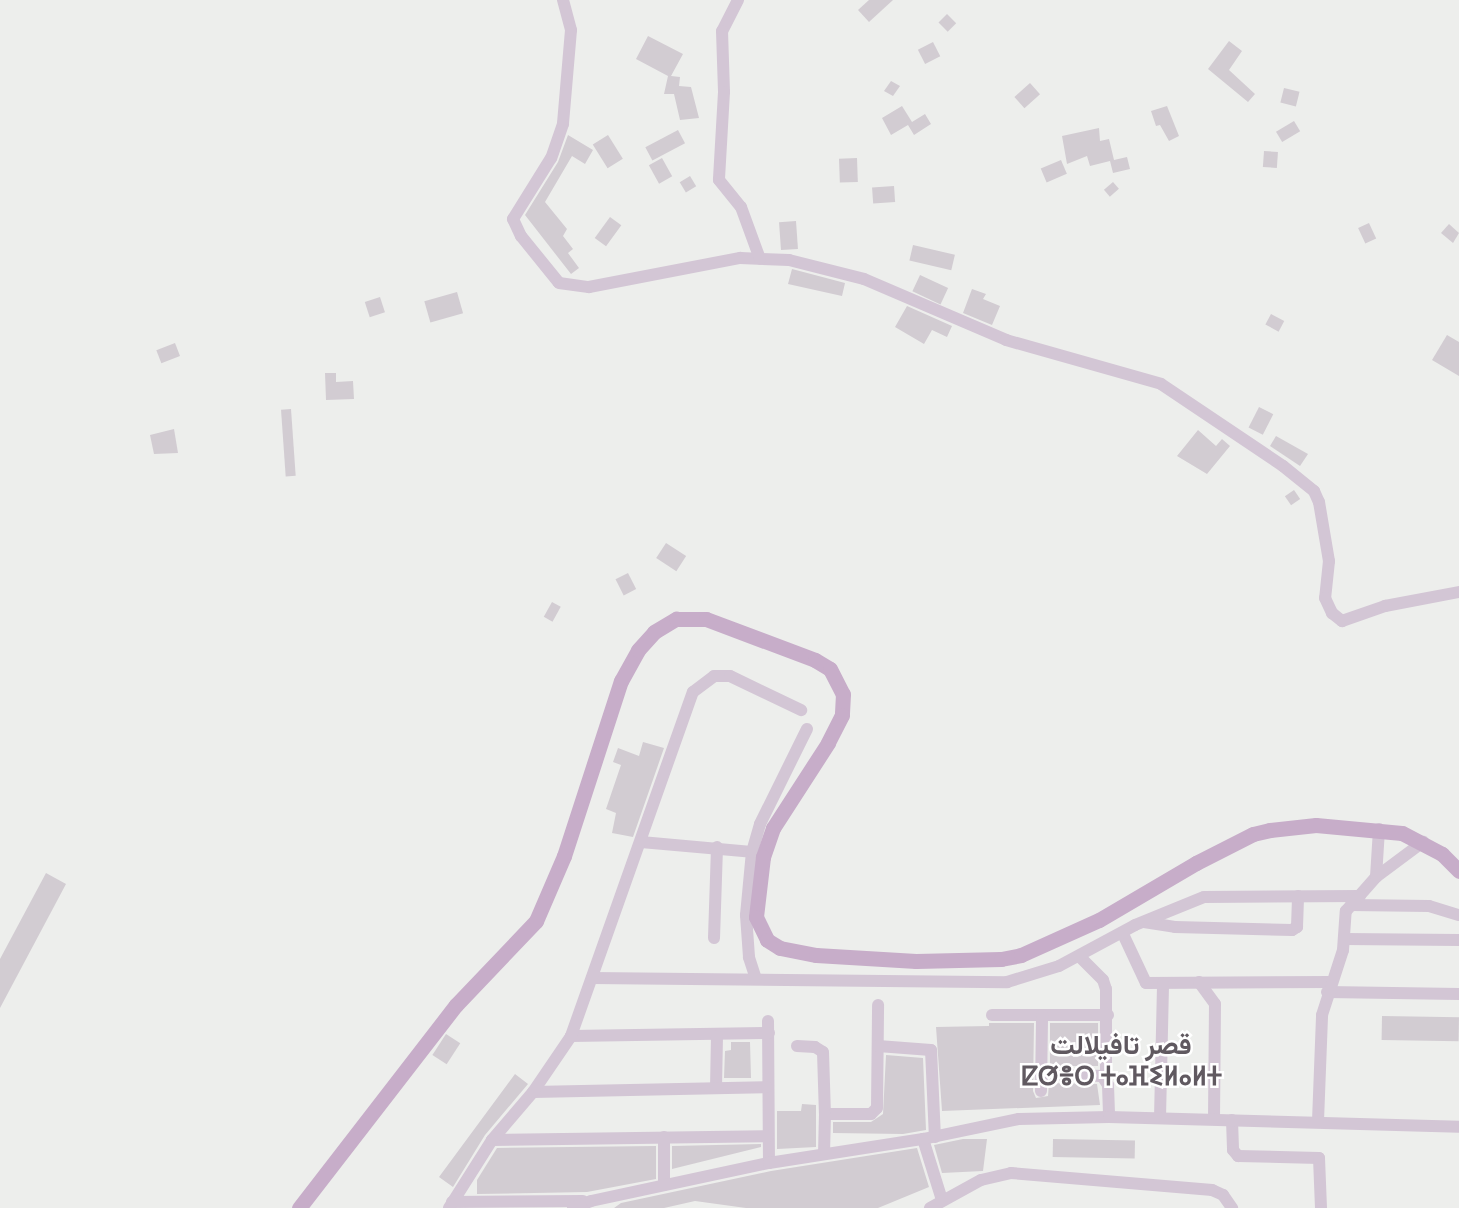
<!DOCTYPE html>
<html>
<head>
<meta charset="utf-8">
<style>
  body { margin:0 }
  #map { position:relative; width:1459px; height:1208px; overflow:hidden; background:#edeeec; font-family:"Exo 2",Vazirmatn,"Noto Sans Tifinagh",sans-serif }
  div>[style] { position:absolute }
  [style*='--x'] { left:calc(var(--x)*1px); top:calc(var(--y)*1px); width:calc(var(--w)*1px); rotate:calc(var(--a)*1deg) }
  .building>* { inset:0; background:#d2ccd2; transform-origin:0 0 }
  .minor>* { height:12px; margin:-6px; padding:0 6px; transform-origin:6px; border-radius:6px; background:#d3c6d5 }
  .major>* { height:15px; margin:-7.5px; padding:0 7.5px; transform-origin:7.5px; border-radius:7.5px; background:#c7adc9 }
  span { translate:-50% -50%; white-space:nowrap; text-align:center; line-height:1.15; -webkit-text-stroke:5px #fff; paint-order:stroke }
  .district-label { font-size:27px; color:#605960; font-weight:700 }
</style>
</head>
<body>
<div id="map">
  <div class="building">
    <div style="clip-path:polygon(869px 0,893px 0,869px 22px,858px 10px)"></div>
    <div style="left:947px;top:14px;width:13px;height:12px;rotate:45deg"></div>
    <div style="clip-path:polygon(648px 36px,683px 54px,671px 76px,680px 77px,679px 86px,691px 87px,699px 118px,680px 120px,674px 94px,664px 94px,668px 76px,636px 59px)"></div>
    <div style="clip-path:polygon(1229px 41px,1242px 51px,1229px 70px,1255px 94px,1248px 102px,1208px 69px)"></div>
    <div style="left:933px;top:42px;width:16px;height:17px;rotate:63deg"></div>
    <div style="clip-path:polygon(891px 81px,900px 86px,893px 96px,884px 91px)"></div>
    <div style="left:1030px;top:83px;width:15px;height:21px;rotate:48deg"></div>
    <div style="left:1284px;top:88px;width:16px;height:15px;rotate:14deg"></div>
    <div style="clip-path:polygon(902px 106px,912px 122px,925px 114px,931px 124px,914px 135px,908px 125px,891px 135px,882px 118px)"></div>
    <div style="clip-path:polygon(1167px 106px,1179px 136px,1169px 141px,1160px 125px,1156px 126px,1151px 111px)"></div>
    <div style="left:1294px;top:121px;width:12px;height:21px;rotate:59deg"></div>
    <div style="clip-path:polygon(1099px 128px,1100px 141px,1109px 139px,1114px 160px,1127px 157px,1130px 169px,1113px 173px,1110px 161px,1090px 166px,1087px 156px,1067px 164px,1062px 136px)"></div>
    <div style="left:678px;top:130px;width:15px;height:37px;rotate:62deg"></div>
    <div style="clip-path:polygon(568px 135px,593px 150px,585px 164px,572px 156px,545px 202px,567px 229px,563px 236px,573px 249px,568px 253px,579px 268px,571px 274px,525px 215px,558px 162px)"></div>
    <div style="left:608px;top:135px;width:28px;height:18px;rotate:58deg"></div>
    <div style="left:1264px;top:151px;width:14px;height:16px;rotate:4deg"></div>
    <div style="left:662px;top:158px;width:21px;height:15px;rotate:61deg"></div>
    <div style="left:857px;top:158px;width:24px;height:18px;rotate:88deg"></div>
    <div style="left:1061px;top:160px;width:15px;height:22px;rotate:67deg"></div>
    <div style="left:690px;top:176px;width:12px;height:12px;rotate:59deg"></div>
    <div style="left:1113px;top:182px;width:9px;height:12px;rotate:49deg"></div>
    <div style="left:894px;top:186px;width:16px;height:22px;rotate:86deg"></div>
    <div style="left:610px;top:217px;width:14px;height:26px;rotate:36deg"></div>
    <div style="left:796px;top:221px;width:28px;height:17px;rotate:86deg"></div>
    <div style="left:1369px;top:223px;width:17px;height:12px;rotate:65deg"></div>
    <div style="clip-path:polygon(1449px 224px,1459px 233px,1453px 243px,1441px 233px)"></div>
    <div style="left:913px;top:245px;width:43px;height:16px;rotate:13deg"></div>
    <div style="clip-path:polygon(792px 269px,845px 283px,842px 296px,788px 284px)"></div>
    <div style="left:920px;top:275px;width:31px;height:18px;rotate:25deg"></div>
    <div style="clip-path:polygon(972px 289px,986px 294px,983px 299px,1000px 306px,992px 325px,963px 313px)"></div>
    <div style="left:457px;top:292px;width:22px;height:34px;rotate:74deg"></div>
    <div style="left:380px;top:297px;width:16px;height:16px;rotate:72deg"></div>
    <div style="clip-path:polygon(907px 306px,952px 326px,947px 337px,932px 330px,924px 344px,895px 327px)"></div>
    <div style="left:1271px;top:314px;width:15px;height:12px;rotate:28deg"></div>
    <div style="clip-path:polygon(1447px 335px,1459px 342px,1459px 376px,1432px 360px)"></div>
    <div style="left:175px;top:343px;width:14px;height:20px;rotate:69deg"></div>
    <div style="clip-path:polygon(325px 373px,336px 373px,336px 382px,353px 381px,354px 399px,326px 400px)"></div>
    <div style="left:1259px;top:407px;width:16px;height:23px;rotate:27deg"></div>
    <div style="left:291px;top:409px;width:67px;height:10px;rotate:86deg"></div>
    <div style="clip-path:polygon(174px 429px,178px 453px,154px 454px,150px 435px)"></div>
    <div style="clip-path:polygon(1198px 430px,1216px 446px,1222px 439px,1230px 446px,1207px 474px,1177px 456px)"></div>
    <div style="clip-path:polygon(1276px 436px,1308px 454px,1300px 466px,1270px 446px)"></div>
    <div style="left:1294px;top:490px;width:11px;height:11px;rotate:56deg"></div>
    <div style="left:666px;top:543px;width:24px;height:18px;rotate:33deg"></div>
    <div style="left:628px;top:573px;width:18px;height:14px;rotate:63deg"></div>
    <div style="left:552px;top:602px;width:10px;height:17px;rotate:29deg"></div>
    <div style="clip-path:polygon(643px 742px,664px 748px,633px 837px,612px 833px,616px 813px,606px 809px,621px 765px,613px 762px,618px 748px,639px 756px)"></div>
    <div style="clip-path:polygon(46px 873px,66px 884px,0 1008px,0 959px)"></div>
    <div style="left:1382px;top:1016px;width:77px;height:24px;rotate:1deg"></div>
    <div style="clip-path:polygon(989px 1023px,1034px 1023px,1033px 1091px,1036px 1098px,1048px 1096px,1049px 1083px,1097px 1084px,1100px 1105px,942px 1111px,936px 1027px,989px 1026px)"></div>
    <div style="left:1050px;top:1023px;width:48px;height:43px"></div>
    <div style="left:446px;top:1034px;width:17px;height:25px;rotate:33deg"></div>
    <div style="clip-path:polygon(731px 1042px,750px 1042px,751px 1078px,724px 1078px,725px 1051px,731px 1050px)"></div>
    <div style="clip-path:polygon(886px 1055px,923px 1058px,926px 1130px,903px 1134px,833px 1133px,833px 1122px,871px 1122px,883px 1114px)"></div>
    <div style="clip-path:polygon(515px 1074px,528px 1084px,485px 1135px,453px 1187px,439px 1177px)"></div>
    <div style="clip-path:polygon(802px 1104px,816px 1105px,816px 1147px,777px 1149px,777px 1111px,801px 1111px)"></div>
    <div style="clip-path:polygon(963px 1139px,987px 1139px,983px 1171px,942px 1173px,934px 1145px)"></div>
    <div style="left:1053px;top:1139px;width:82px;height:18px;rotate:1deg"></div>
    <div style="clip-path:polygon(761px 1144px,761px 1147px,672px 1169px,672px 1146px)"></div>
    <div style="clip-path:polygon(656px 1146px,656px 1179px,587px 1192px,477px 1194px,477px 1180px,497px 1148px)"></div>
    <div style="clip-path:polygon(917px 1148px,929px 1187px,878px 1208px,746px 1208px,695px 1201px,664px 1208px,614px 1208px,621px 1203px,771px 1171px)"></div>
  </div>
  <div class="minor">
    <div style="--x:563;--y:0;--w:31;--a:75"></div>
    <div style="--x:571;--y:30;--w:94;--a:94.9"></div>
    <div style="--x:563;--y:124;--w:36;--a:109"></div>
    <div style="--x:551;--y:158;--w:72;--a:121.9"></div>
    <div style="--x:513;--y:219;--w:19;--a:65"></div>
    <div style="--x:521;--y:236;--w:60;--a:51"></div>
    <div style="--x:559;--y:283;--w:30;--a:8"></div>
    <div style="--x:589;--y:287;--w:154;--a:-10.9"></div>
    <div style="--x:740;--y:258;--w:49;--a:2.3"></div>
    <div style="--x:789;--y:260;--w:77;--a:14.2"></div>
    <div style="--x:864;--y:279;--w:155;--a:23.2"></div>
    <div style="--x:1006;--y:340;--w:161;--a:15.8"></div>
    <div style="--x:1161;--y:384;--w:147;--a:33.9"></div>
    <div style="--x:1283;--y:466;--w:40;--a:39"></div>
    <div style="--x:1314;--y:491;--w:12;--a:66"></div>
    <div style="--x:1319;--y:502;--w:60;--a:80.4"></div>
    <div style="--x:1329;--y:561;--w:37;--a:96"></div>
    <div style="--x:1325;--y:598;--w:17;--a:65"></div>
    <div style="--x:1332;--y:613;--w:13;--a:39"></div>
    <div style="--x:1342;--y:621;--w:46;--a:-19.2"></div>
    <div style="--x:1385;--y:606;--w:75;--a:-10.7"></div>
    <div style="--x:738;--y:0;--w:35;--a:117"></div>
    <div style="--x:722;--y:31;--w:61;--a:88.1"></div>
    <div style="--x:724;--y:92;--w:88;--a:93.3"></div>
    <div style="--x:719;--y:180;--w:35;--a:51"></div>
    <div style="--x:741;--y:207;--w:55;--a:69.9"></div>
    <div style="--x:641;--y:842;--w:111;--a:5.1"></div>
    <div style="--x:1376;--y:877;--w:48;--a:-86.4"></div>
    <div style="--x:1351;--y:905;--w:78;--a:0.7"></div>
    <div style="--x:1429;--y:906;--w:31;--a:17"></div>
    <div style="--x:1144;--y:922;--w:31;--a:9"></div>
    <div style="--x:1175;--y:927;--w:117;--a:1.5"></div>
    <div style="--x:1292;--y:930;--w:6;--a:-31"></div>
    <div style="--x:1297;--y:927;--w:31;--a:-88"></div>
    <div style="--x:1123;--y:934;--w:54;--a:64.9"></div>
    <div style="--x:1146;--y:983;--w:184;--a:-0.3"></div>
    <div style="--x:714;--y:938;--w:91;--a:-88.1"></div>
    <div style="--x:1344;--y:939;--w:115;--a:0.5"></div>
    <div style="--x:1079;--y:956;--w:34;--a:45"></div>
    <div style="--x:1103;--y:980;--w:9;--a:72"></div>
    <div style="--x:1106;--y:989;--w:90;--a:90"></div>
    <div style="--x:592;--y:978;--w:415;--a:0.6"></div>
    <div style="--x:1007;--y:982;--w:54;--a:-17.1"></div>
    <div style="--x:1059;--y:966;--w:86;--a:-28.3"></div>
    <div style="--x:1135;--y:925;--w:74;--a:-22.1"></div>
    <div style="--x:1204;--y:897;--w:156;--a:-0.4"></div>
    <div style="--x:756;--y:979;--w:23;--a:-108"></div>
    <div style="--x:749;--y:957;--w:42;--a:-94.1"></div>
    <div style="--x:746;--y:915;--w:63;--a:-84.6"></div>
    <div style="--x:752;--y:852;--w:29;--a:-74"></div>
    <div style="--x:760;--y:824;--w:106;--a:-63.7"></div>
    <div style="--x:1199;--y:982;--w:27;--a:54"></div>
    <div style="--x:1215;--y:1004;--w:115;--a:90.5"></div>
    <div style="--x:1327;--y:992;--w:132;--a:0.9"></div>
    <div style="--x:992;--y:1015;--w:116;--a:0"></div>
    <div style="--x:768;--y:1021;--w:142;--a:89.6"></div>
    <div style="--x:571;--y:1036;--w:198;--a:-0.9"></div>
    <div style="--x:797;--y:1046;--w:18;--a:3"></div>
    <div style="--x:815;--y:1047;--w:9;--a:32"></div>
    <div style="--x:823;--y:1052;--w:62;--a:88.2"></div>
    <div style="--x:825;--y:1114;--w:46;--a:0"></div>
    <div style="--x:871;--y:1114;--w:8;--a:-45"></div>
    <div style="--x:877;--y:1108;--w:103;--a:-89.4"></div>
    <div style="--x:878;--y:1046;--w:53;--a:4.3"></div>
    <div style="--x:931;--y:1050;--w:87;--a:87.4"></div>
    <div style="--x:1041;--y:1074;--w:61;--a:1.9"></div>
    <div style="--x:1102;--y:1076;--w:11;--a:56"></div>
    <div style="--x:1108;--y:1085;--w:32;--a:88"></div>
    <div style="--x:716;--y:1088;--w:52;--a:-88.9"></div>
    <div style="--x:1041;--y:1091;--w:76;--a:-89.2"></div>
    <div style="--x:533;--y:1092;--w:233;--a:-1.2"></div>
    <div style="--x:1160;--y:1118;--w:135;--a:-88.7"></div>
    <div style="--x:1232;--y:1120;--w:30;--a:88"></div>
    <div style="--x:1233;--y:1150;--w:8;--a:50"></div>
    <div style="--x:1238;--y:1156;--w:81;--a:1.4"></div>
    <div style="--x:1319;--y:1158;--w:50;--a:87.7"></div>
    <div style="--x:1318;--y:1121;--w:106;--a:-87.8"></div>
    <div style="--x:1322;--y:1015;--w:68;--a:-72.1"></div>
    <div style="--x:1343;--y:950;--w:39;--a:-86"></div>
    <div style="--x:1346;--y:911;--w:45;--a:-48.6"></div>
    <div style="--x:1376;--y:877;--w:59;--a:-36.7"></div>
    <div style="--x:923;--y:1139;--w:64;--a:72.7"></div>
    <div style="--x:492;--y:1140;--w:276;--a:-0.8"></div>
    <div style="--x:824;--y:1154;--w:40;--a:-88.6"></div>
    <div style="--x:664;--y:1185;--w:48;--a:-90"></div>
    <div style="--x:452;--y:1202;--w:131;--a:-0.4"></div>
    <div style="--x:449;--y:1208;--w:80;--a:-57.7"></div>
    <div style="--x:492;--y:1140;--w:63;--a:-49.5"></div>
    <div style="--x:533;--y:1092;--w:68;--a:-55.8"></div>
    <div style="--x:571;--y:1036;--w:365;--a:-70.5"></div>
    <div style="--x:693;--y:692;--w:26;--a:-37"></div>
    <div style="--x:714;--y:676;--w:16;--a:0"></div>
    <div style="--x:730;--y:676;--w:79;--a:25.6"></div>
    <div style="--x:573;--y:1208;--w:19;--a:-21"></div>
    <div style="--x:591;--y:1201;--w:182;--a:-12.1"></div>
    <div style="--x:769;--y:1163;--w:156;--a:-8.9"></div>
    <div style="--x:923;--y:1139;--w:98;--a:-11.8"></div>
    <div style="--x:1019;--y:1119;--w:90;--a:-1.3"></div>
    <div style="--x:1109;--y:1117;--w:350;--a:1.6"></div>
    <div style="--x:930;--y:1208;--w:58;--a:-28.8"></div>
    <div style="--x:981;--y:1180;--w:31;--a:-13"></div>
    <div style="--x:1011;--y:1173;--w:202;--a:4.8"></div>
    <div style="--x:1212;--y:1190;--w:12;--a:24"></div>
    <div style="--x:1223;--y:1195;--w:16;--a:55"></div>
  </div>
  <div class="major">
    <div style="--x:299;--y:1208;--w:257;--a:-52.3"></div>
    <div style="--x:456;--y:1005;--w:116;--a:-46.4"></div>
    <div style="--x:536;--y:921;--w:71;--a:-66.7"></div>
    <div style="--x:564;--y:856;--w:184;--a:-72"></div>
    <div style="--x:621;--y:681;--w:35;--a:-61"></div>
    <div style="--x:638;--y:650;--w:24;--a:-48"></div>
    <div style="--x:654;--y:632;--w:26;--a:-31"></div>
    <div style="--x:676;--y:619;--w:30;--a:0"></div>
    <div style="--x:706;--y:619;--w:116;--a:20.6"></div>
    <div style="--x:815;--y:660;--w:17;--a:31"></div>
    <div style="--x:830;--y:669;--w:28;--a:63"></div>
    <div style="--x:843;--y:694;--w:21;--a:93"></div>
    <div style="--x:842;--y:715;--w:31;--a:117"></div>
    <div style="--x:828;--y:743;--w:101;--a:122.9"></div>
    <div style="--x:773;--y:828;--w:31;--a:109"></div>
    <div style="--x:763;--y:857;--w:60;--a:96.7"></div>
    <div style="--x:756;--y:917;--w:25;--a:64"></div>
    <div style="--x:767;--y:940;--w:15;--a:32"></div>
    <div style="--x:780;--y:948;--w:37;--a:11"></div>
    <div style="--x:816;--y:955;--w:100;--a:3.4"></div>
    <div style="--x:916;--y:961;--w:85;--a:-1.3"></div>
    <div style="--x:1001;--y:959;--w:20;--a:-11"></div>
    <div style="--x:1021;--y:955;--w:85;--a:-24.2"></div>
    <div style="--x:1099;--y:920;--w:113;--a:-30.4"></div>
    <div style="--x:1196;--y:863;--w:64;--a:-27"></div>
    <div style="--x:1253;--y:834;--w:17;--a:-13"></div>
    <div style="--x:1270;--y:830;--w:46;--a:-6.2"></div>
    <div style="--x:1316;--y:825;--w:86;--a:5.3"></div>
    <div style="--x:1402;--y:833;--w:45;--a:27.7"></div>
    <div style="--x:1442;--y:854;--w:24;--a:45"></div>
  </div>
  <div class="district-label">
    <span style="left:1121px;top:1059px">قصر تافيلالت<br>ⵇⵚⴻⵔ ⵜⴰⴼⵉⵍⴰⵍⵜ</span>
  </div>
</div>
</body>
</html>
